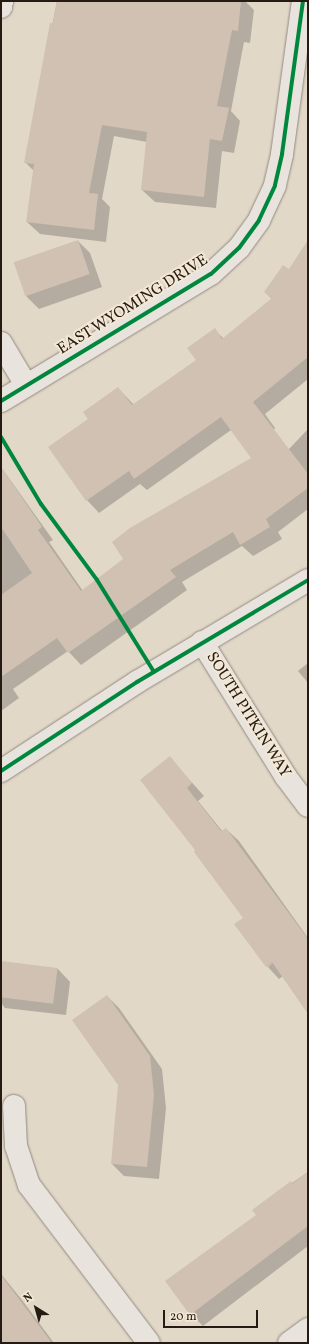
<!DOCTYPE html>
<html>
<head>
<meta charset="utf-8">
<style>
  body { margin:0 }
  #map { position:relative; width:309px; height:1344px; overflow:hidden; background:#e2d8c8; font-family:Vollkorn,serif }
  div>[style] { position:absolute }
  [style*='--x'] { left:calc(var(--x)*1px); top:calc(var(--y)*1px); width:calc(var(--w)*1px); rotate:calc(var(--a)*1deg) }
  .shadow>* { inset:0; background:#0003 }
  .building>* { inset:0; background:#d0c1b3; transform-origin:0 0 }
  .roads { filter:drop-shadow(0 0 1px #928a80) drop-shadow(0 0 1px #928a80) }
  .minor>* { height:22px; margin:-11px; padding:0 11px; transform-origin:11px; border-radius:11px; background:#e8e3dc }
  .cycleway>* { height:4px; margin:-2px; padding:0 2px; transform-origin:2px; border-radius:2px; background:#00873e }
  span { translate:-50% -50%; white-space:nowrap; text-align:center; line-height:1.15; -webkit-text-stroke:4px #f3e8d5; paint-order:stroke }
  .street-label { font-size:16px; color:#261b13 }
  .frame { position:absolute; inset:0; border:2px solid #261b13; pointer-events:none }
  .north { position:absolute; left:16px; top:1288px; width:40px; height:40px; -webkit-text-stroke:3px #f3e8d5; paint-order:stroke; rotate:323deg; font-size:11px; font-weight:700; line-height:16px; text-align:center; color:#261b13 }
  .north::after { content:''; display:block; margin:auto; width:14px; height:18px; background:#261b13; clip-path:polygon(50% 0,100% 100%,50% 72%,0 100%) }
  .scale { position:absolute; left:163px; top:1310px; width:95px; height:18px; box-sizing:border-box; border:2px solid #261b13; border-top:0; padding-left:5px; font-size:12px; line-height:14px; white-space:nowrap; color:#261b13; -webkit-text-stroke:3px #f3e8d5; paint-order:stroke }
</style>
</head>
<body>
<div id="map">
  <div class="shadow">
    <div style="clip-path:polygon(57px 1px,245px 1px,254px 10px,250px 43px,244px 42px,231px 111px,240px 121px,234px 153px,222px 151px,216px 208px,155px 202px,142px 190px,147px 142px,114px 136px,102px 199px,110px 207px,106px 242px,40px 234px,27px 222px,34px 171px,25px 162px)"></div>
    <div style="clip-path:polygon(78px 241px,90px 253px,102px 287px,39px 309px,27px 297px,15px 264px)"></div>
    <div style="clip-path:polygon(308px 241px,308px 379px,265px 414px,275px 428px,255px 458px,231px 430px,147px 490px,140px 484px,99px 513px,87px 500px,89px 419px,118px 388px,134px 405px,197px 360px,215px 330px,224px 339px,273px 300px,265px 292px,289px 271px)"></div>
    <div style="clip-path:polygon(308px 429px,308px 509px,278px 532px,282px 539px,253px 556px,242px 546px,182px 582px,187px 590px,81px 665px,68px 651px,13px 689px,19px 698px,1px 711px,1px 467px,53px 540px,49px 542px,83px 591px,289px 449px)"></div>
    <div style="clip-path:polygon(308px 663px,308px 683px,298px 671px)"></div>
    <div style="clip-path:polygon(170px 758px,204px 796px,198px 801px,223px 832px,226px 829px,239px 841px,308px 938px,308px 1012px,283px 976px,279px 979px,268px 967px,276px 959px,267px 967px,235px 924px,244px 918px,197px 851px)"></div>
    <div style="clip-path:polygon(1px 962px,58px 969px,70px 982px,66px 1015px,5px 1008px,1px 1003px)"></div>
    <div style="clip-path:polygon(107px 996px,119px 1008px,162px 1069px,166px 1108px,159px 1179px,124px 1176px,112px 1164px,119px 1085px)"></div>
    <div style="clip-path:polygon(308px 1172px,308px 1246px,203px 1326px,191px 1314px,257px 1215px,253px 1210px)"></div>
    <div style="clip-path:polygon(1px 1274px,22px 1300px,54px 1343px,1px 1343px)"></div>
  </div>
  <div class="building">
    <div style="clip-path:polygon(57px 1px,241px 1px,238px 31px,232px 30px,217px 106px,229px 108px,222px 141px,210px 139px,204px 197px,141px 190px,147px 132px,102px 125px,89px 193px,98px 194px,94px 230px,26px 222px,34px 164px,24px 163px,50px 23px,53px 23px)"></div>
    <div style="left:78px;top:240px;width:36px;height:68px;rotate:71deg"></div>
    <div style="clip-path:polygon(308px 240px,308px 357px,253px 402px,308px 474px,308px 488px,266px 519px,270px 527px,240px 545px,233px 532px,170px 570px,176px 577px,68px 653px,57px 638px,1px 677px,1px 595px,32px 573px,1px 527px,1px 467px,42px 527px,38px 530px,81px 591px,123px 559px,112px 542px,130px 528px,251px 458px,221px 417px,134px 479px,129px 471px,86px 501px,48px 447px,88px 419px,83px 412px,118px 387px,132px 405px,196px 360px,187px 348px,215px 328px,222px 339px,272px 298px,264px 292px,283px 265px,289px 269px)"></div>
    <div style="clip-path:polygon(170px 756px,192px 783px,187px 788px,221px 831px,226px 828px,308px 939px,308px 1014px,272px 962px,266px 967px,234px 924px,243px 918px,194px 852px,195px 850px,140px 780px)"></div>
    <div style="left:1px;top:961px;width:57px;height:36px;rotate:7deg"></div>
    <div style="clip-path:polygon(107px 995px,150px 1056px,154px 1095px,147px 1167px,111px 1164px,118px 1085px,72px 1020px)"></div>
    <div style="clip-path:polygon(308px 1172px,308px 1226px,190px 1315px,165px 1281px,256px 1215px,252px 1210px,291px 1181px,292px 1184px)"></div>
    <div style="clip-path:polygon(1px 1275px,52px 1343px,1px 1343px)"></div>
  </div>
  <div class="roads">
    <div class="minor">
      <div style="--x:1;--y:7;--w:6;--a:-81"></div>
      <div style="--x:1;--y:343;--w:49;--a:59.2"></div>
      <div style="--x:1;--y:401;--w:245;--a:-31.2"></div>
      <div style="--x:211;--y:274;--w:38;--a:-43"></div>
      <div style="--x:239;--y:248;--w:34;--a:-54"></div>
      <div style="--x:259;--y:220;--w:38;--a:-65"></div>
      <div style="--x:275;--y:185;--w:32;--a:-77"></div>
      <div style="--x:282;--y:154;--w:154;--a:-82.2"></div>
      <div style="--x:202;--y:642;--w:159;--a:58.1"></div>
      <div style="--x:286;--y:777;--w:36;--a:53"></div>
      <div style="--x:1;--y:771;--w:163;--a:-33.2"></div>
      <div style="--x:137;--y:682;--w:199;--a:-30.8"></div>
      <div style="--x:14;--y:1106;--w:40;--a:87.1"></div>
      <div style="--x:16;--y:1146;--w:41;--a:71.6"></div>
      <div style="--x:29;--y:1185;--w:198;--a:52.8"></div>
      <div style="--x:289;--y:1343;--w:24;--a:-36"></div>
    </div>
  </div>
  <div class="cycleway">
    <div style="--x:1;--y:401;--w:245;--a:-31.2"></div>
    <div style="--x:211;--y:274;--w:38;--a:-43"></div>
    <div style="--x:239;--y:248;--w:34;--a:-54"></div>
    <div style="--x:259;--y:220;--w:38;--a:-65"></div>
    <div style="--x:275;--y:185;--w:32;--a:-77"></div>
    <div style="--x:282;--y:154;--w:154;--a:-82.2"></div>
    <div style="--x:1;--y:437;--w:78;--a:59.2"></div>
    <div style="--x:41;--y:504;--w:94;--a:53.6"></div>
    <div style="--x:97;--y:580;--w:108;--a:58.2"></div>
    <div style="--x:1;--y:771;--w:163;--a:-33.2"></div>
    <div style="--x:137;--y:682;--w:199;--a:-30.8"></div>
  </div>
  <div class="street-label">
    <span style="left:133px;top:305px;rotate:-32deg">EAST WYOMING DRIVE</span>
    <span style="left:248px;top:715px;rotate:58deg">SOUTH PITKIN WAY</span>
  </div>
  <div class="frame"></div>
  <div class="north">N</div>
  <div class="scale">20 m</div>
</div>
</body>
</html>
